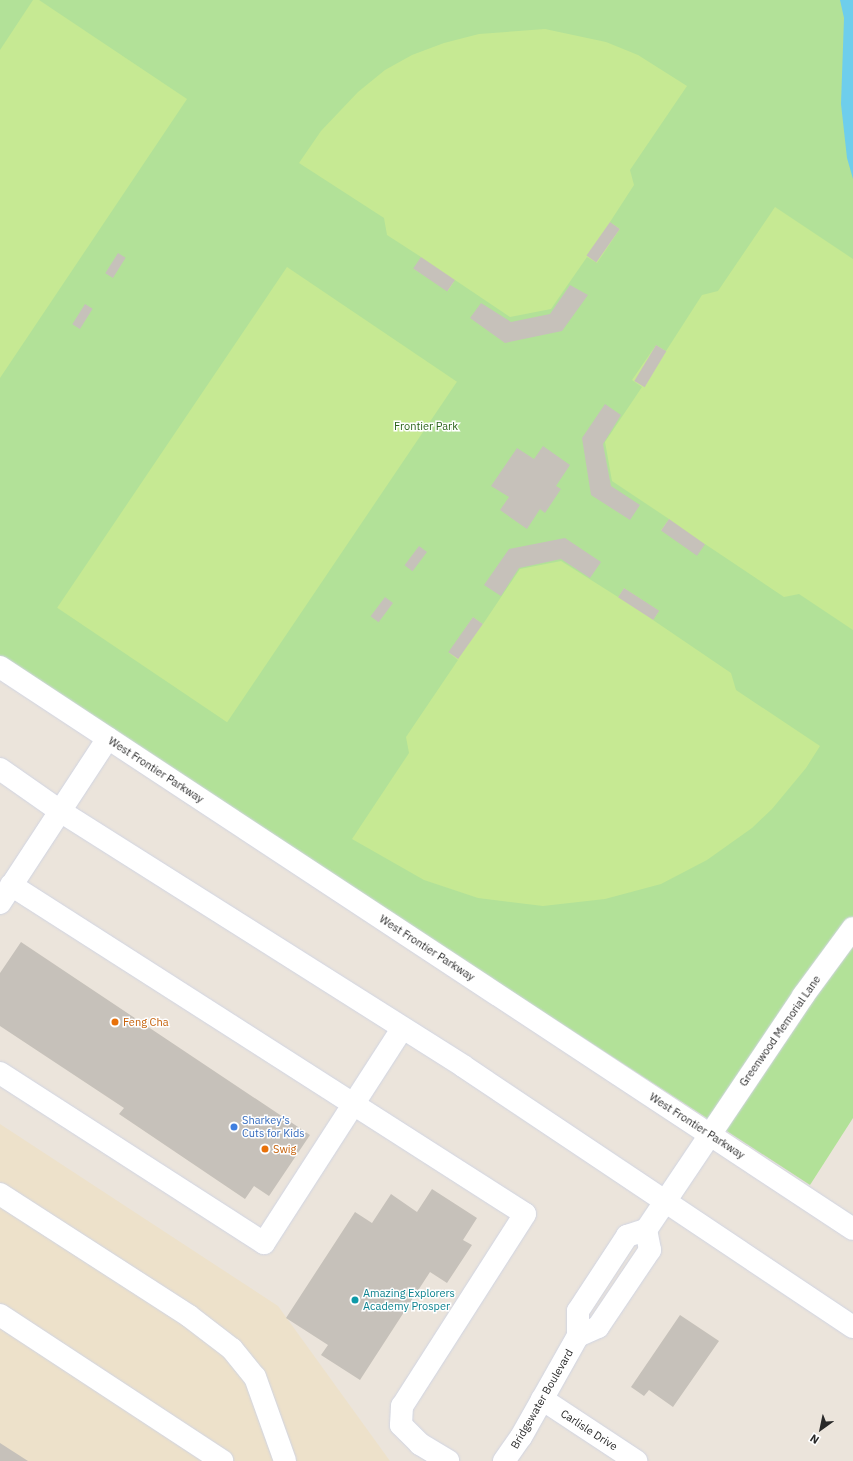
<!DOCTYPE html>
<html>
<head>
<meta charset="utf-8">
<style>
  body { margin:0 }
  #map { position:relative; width:853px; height:1461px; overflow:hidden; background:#ebe4db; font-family:"IBM Plex Sans",sans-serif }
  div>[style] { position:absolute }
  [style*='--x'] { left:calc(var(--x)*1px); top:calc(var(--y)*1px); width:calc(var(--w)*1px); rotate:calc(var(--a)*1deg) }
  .education>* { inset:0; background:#ede1ca }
  .green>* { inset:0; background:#b2e198 }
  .pitch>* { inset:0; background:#c6e993; transform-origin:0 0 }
  .water>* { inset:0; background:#6eceec }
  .building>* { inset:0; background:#c6c1ba; transform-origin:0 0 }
  .roads { filter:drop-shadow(0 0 1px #d0d4e2) drop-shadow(0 0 1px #d0d4e2) }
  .minor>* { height:22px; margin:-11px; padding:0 11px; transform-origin:11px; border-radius:11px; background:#fff }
  .dots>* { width:11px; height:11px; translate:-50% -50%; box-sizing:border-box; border:2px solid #fff; border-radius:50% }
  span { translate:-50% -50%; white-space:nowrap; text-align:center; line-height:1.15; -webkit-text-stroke:3px #fff; paint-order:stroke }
  .park-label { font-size:11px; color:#2b641b }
  .street-label { font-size:11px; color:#292929 }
  .food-label { font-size:11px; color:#c56008 }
  .left { translate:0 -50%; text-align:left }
  .shop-label { font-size:11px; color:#366cbe }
  .culture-label { font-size:11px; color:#0d838f }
  .north { position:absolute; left:801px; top:1409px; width:40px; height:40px; -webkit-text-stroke:3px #fff; paint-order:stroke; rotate:213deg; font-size:11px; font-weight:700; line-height:16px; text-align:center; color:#292929 }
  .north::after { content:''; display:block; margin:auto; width:14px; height:18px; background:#292929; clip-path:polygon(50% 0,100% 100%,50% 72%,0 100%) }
</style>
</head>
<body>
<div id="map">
  <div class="education">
    <div style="clip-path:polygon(0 1124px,278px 1306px,390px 1461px,0 1461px)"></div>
  </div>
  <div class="green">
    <div style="clip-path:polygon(0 0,853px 0,853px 1118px,810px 1185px,0 659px)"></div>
  </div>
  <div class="pitch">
    <div style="clip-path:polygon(33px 0,39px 0,187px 99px,0 378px,0 50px)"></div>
    <div style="clip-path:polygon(545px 29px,606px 42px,638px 55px,687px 86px,630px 170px,634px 185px,610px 222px,620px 229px,597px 263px,587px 257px,551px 309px,510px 317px,455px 280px,448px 291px,414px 269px,421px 257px,387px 235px,384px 218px,299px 163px,321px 131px,358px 92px,385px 70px,412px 55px,444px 43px,479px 34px)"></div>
    <div style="clip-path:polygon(775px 207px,853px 259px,853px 630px,799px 594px,784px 597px,705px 544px,697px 554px,661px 530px,669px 519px,612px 481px,605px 442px,642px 387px,632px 380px,656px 345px,666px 351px,702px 295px,718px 291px)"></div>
    <div style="left:287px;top:267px;width:205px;height:411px;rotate:34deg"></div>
    <div style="clip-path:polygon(561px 561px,618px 597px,624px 588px,659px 611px,653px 620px,731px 673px,736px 690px,820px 746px,806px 768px,772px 809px,752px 828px,707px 860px,661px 884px,605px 899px,543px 906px,478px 898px,424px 880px,352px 839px,409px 753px,406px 737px,458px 660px,449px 653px,473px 617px,483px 624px,520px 569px)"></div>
  </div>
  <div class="water">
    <div style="clip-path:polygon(840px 0,853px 0,853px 179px,847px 158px,841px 104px,844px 18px)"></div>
  </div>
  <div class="building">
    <div style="left:610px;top:222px;width:12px;height:41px;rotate:35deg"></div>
    <div style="left:118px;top:253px;width:9px;height:24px;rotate:32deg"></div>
    <div style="left:421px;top:257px;width:41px;height:14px;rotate:34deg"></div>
    <div style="clip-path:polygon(570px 285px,588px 295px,562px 331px,505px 343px,470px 318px,481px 303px,511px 322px,550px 314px)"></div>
    <div style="left:85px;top:304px;width:9px;height:24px;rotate:32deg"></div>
    <div style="left:656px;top:345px;width:12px;height:42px;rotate:31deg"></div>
    <div style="clip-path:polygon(605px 404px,621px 415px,603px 444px,611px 486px,640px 505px,630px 520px,591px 495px,582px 438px)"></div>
    <div style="clip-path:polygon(543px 446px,570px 465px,556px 486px,561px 489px,545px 513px,540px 509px,527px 529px,500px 510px,509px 497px,491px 486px,517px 448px,534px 459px)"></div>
    <div style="left:669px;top:519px;width:44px;height:14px;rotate:35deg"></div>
    <div style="clip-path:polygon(565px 538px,601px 562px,590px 578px,561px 559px,519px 568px,501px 596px,484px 585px,509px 549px)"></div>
    <div style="left:419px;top:546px;width:10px;height:24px;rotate:37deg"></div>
    <div style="left:624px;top:588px;width:42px;height:11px;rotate:33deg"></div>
    <div style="left:385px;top:597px;width:10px;height:24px;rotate:37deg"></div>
    <div style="left:473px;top:617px;width:12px;height:43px;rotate:35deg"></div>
    <div style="clip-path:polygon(21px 942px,310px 1135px,269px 1196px,254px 1186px,245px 1199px,119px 1114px,124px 1108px,0 1026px,0 973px)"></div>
    <div style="clip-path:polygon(432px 1189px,477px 1218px,463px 1240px,472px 1245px,447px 1283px,430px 1272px,360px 1380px,321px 1355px,328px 1345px,286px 1318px,355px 1212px,372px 1223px,391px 1194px,417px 1212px)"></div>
    <div style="clip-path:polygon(680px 1315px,719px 1341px,673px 1407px,649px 1390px,644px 1396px,631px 1387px)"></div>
    <div style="clip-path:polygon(0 1443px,28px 1461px,0 1461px)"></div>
  </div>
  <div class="roads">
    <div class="minor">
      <div style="--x:0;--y:667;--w:1021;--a:33.38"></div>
      <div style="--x:0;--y:769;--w:73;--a:35"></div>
      <div style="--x:60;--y:811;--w:477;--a:32.3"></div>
      <div style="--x:463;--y:1066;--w:469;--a:33.8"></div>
      <div style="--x:11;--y:885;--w:610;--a:32.62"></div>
      <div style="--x:525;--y:1214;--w:228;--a:122.6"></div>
      <div style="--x:402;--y:1406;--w:19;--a:93"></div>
      <div style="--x:401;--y:1425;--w:27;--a:45"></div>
      <div style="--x:420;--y:1444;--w:33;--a:31"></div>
      <div style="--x:0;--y:903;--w:197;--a:-56.8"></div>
      <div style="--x:0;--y:1073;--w:314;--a:32.8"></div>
      <div style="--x:264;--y:1243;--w:255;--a:-57.2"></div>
      <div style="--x:0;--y:1194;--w:225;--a:32.8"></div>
      <div style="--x:189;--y:1316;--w:54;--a:37.5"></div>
      <div style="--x:232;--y:1349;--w:36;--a:51"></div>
      <div style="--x:255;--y:1377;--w:89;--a:70.3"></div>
      <div style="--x:0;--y:1315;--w:266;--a:33.3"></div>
      <div style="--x:578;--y:1336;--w:22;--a:-24"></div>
      <div style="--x:598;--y:1327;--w:93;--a:-56"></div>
      <div style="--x:650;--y:1250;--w:20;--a:-101"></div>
      <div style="--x:542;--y:1399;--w:113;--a:33.4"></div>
      <div style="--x:504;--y:1461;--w:29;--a:-55"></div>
      <div style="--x:521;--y:1437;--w:116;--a:-60.6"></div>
      <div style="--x:578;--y:1336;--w:25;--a:-90"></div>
      <div style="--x:578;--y:1311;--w:90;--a:-56.8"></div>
      <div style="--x:627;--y:1236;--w:20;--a:-18"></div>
      <div style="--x:646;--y:1230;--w:282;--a:-56.1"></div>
      <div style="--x:803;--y:996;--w:84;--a:-53.7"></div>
    </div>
  </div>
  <div class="dots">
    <div style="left:115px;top:1022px;background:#e8710a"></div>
    <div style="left:234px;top:1127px;background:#3f7fe0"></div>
    <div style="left:265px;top:1149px;background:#e8710a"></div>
    <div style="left:355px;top:1300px;background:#0f9aa8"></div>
  </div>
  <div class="park-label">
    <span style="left:426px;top:426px">Frontier Park</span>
  </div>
  <div class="street-label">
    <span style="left:156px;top:770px;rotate:33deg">West Frontier Parkway</span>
    <span style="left:427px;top:948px;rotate:33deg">West Frontier Parkway</span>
    <span style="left:780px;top:1031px;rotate:-55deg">Greenwood Memorial Lane</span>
    <span style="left:697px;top:1126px;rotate:33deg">West Frontier Parkway</span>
    <span style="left:542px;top:1399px;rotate:-60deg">Bridgewater Boulevard</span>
    <span style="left:589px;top:1430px;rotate:33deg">Carlisle Drive</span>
  </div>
  <div class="food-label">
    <span class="left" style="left:123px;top:1022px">Feng Cha</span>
    <span class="left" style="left:273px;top:1149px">Swig</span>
  </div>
  <div class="shop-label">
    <span class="left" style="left:242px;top:1127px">Sharkey’s<br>Cuts for Kids</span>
  </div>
  <div class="culture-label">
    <span class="left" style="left:363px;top:1300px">Amazing Explorers<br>Academy Prosper</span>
  </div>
  <div class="north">N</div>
</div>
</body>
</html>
